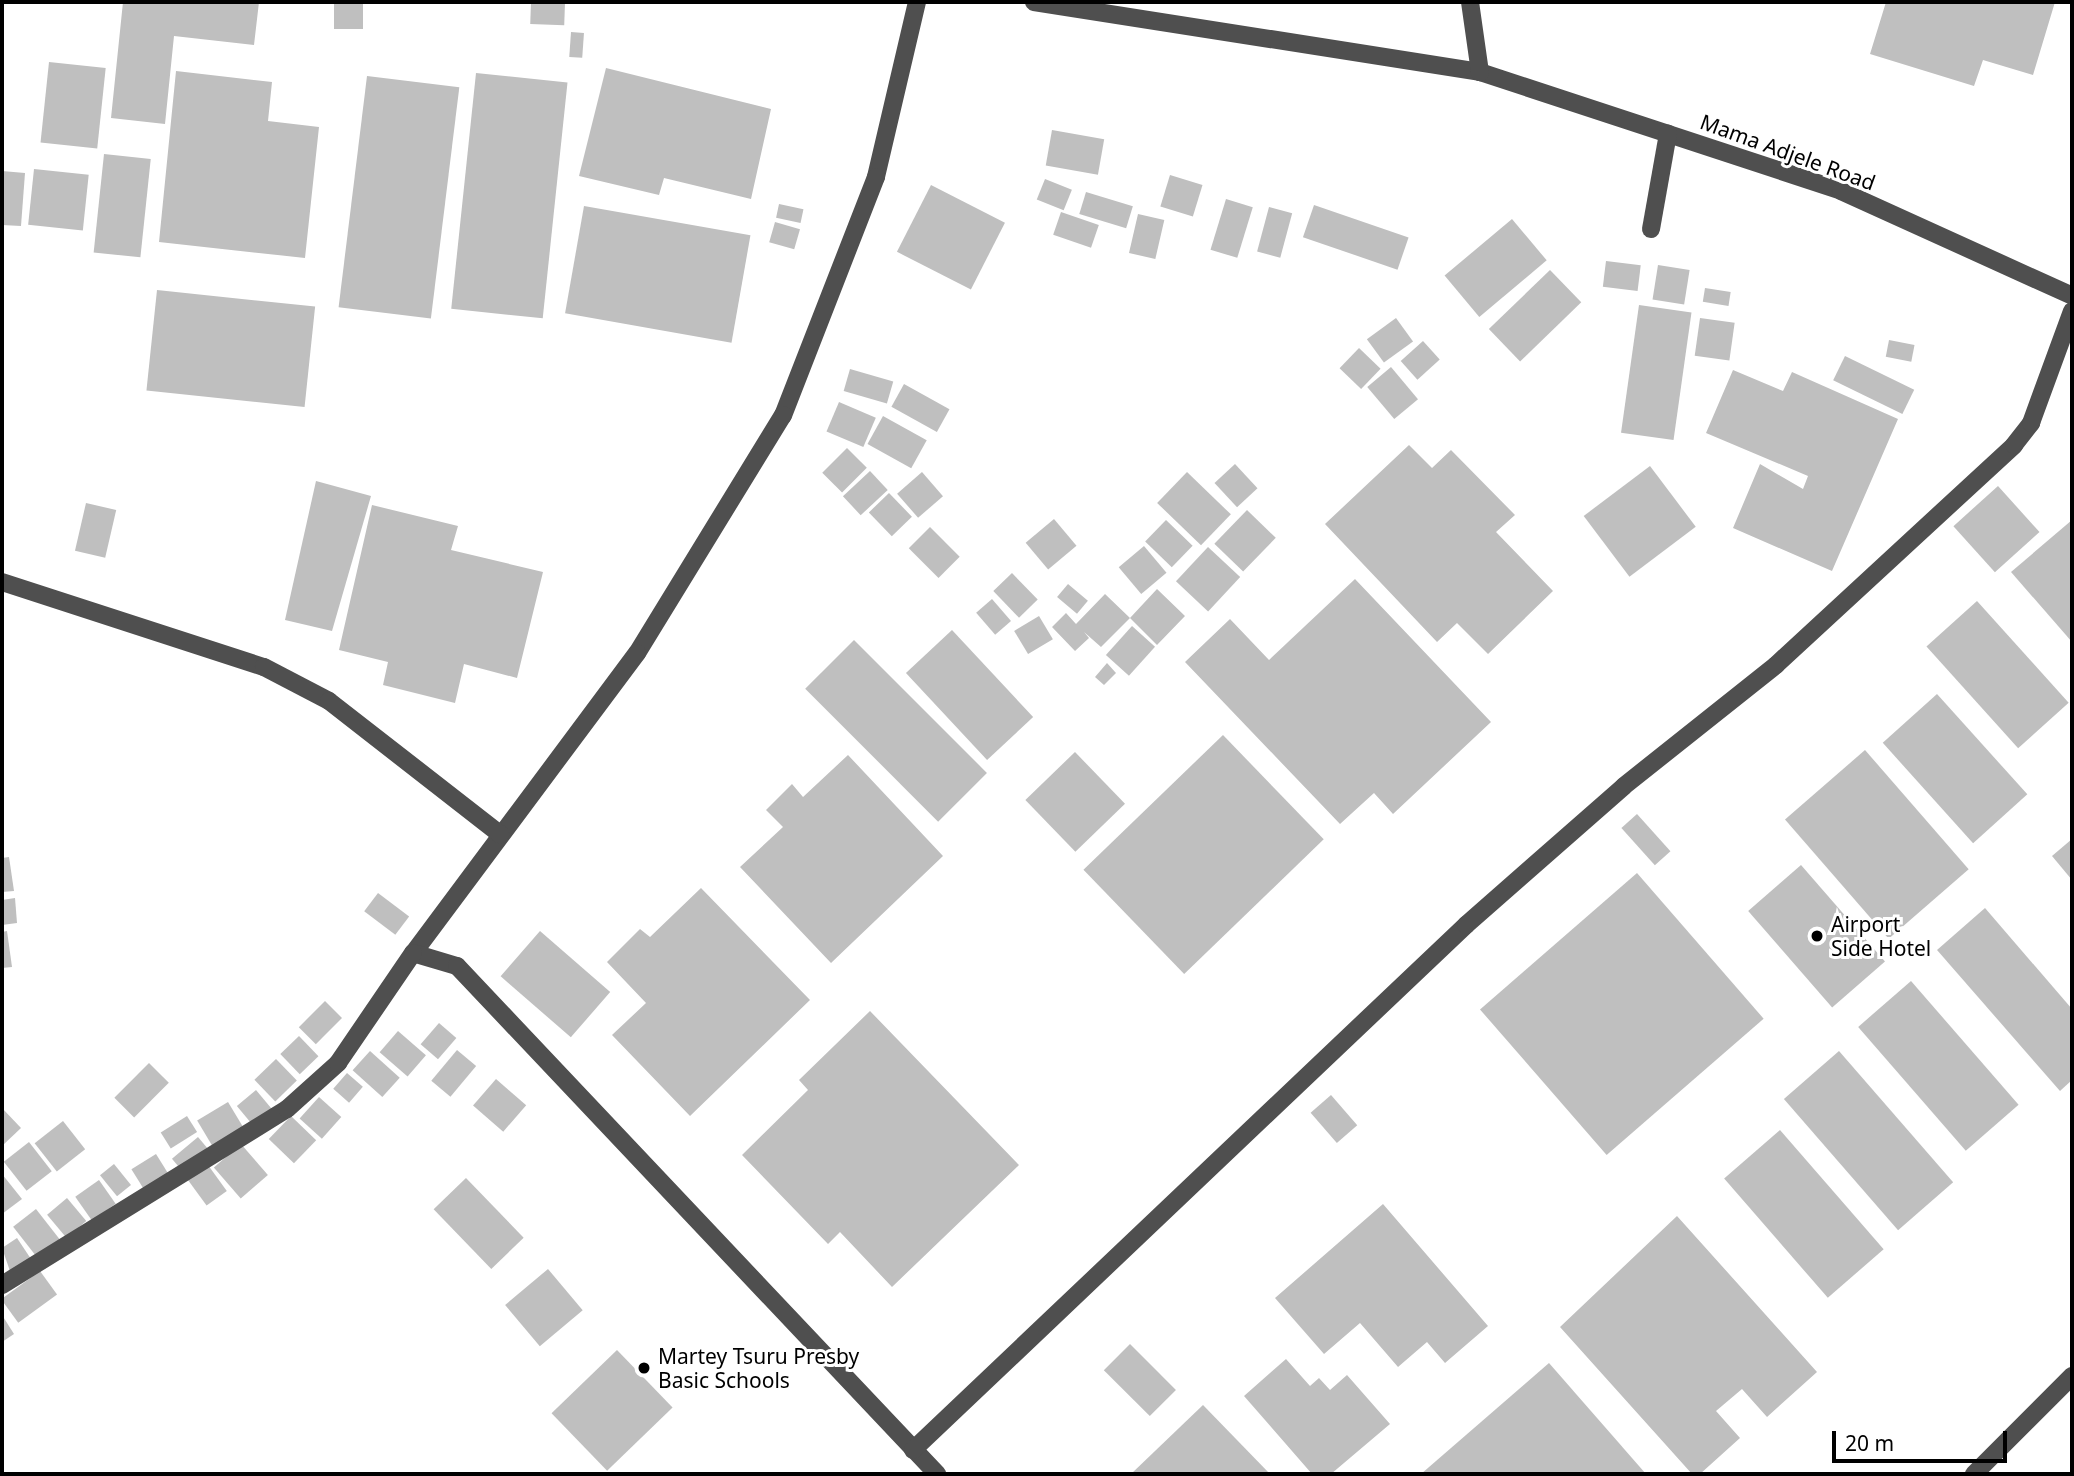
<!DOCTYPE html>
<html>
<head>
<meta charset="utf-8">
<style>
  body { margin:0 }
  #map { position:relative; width:2074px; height:1476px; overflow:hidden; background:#fff; font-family:"Noto Sans",sans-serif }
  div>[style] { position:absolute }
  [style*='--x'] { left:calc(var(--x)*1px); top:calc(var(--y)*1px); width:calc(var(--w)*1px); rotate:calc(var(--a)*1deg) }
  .building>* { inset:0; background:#bfbfbf; transform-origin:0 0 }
  .minor>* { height:18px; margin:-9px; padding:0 9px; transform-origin:9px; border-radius:9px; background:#4f4f4f }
  .dots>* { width:19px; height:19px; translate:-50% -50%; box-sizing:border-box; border:4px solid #fff; border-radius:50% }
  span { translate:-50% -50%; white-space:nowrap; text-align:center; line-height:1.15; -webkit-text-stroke:6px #fff; paint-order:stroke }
  .street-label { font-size:21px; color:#000 }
  .poi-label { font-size:21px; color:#000 }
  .left { translate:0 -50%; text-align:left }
  .frame { position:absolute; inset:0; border:4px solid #000; pointer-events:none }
  .scale { position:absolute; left:1832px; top:1431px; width:175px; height:32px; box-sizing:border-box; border:4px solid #000; border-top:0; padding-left:9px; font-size:21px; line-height:24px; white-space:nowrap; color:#000; -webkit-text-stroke:5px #fff; paint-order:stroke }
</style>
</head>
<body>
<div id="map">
  <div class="building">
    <div style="clip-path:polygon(123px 2px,259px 2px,254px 45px,174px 36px,165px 124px,111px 118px)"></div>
    <div style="left:334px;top:2px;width:29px;height:27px"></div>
    <div style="left:531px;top:2px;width:34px;height:22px;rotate:2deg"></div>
    <div style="clip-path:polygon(1886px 2px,2055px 2px,2033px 75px,1983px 60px,1974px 86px,1870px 54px)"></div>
    <div style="left:571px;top:32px;width:13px;height:25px;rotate:4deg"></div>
    <div style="left:49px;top:62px;width:57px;height:81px;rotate:6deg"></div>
    <div style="clip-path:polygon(606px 68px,771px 109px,751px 199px,664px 178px,659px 195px,579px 176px)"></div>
    <div style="clip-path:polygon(176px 71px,272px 82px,268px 121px,319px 127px,305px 258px,159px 242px)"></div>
    <div style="left:476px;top:73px;width:92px;height:237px;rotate:6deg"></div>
    <div style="left:367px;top:76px;width:93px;height:233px;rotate:7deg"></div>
    <div style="left:1052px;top:130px;width:53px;height:36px;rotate:10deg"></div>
    <div style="left:104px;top:154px;width:47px;height:99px;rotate:6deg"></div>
    <div style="left:34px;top:169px;width:55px;height:56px;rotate:6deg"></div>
    <div style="clip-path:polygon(2px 171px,25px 173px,21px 226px,2px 225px)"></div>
    <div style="left:1170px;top:175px;width:34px;height:33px;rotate:17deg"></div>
    <div style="left:1045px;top:179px;width:29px;height:22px;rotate:22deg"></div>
    <div style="left:931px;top:185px;width:83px;height:75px;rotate:27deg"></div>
    <div style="left:1086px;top:192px;width:49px;height:23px;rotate:17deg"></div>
    <div style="left:1226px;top:199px;width:28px;height:53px;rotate:17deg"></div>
    <div style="left:779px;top:204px;width:25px;height:14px;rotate:12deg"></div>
    <div style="left:1314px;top:205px;width:100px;height:34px;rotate:19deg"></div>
    <div style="left:584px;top:206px;width:169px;height:109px;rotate:10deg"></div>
    <div style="left:1269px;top:207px;width:24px;height:46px;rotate:15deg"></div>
    <div style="left:1061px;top:212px;width:40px;height:24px;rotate:19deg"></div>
    <div style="left:1138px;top:214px;width:27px;height:40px;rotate:13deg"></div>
    <div style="left:1512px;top:219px;width:54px;height:88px;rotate:50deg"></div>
    <div style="left:775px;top:222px;width:26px;height:21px;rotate:16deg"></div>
    <div style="left:1606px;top:261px;width:35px;height:26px;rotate:7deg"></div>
    <div style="left:1658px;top:265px;width:32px;height:35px;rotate:9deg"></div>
    <div style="left:1550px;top:270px;width:45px;height:85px;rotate:46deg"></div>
    <div style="left:1705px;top:288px;width:26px;height:14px;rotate:9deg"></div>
    <div style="left:157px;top:290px;width:159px;height:101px;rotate:6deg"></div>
    <div style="left:1639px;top:305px;width:53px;height:129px;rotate:8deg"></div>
    <div style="left:1396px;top:318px;width:29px;height:36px;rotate:54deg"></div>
    <div style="left:1700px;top:318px;width:35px;height:38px;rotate:8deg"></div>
    <div style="left:1889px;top:340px;width:26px;height:17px;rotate:11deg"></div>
    <div style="left:1423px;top:341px;width:25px;height:30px;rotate:48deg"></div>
    <div style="left:1359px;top:348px;width:30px;height:28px;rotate:44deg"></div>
    <div style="left:1845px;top:356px;width:77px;height:27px;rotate:26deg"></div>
    <div style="left:1391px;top:367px;width:42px;height:31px;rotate:50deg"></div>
    <div style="left:850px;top:369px;width:45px;height:23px;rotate:16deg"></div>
    <div style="clip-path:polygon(1733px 370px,1783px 391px,1792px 372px,1898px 419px,1832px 571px,1733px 528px,1760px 464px,1803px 489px,1808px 476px,1706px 433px)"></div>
    <div style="left:904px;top:384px;width:52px;height:26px;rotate:29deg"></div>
    <div style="left:839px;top:402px;width:40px;height:32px;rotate:23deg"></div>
    <div style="left:883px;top:416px;width:50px;height:32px;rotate:29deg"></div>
    <div style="clip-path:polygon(1409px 445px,1432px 468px,1451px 450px,1515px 515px,1496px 532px,1553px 591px,1488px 654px,1457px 623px,1437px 642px,1325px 524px)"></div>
    <div style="left:847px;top:448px;width:28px;height:35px;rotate:45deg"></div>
    <div style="left:1235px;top:464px;width:33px;height:28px;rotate:47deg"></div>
    <div style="left:1650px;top:466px;width:76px;height:83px;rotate:53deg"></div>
    <div style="left:870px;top:471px;width:26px;height:37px;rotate:47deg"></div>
    <div style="left:922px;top:472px;width:32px;height:33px;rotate:49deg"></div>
    <div style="left:1187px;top:472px;width:61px;height:43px;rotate:44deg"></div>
    <div style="clip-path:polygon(316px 481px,371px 496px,332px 631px,285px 620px)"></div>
    <div style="left:1998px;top:486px;width:62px;height:60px;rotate:48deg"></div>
    <div style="left:889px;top:493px;width:33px;height:28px;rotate:46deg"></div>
    <div style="left:86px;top:503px;width:31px;height:49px;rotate:13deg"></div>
    <div style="clip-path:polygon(372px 505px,458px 526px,451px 550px,543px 572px,517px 678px,464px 664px,455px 703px,383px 685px,388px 662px,339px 650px)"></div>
    <div style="left:1247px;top:510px;width:40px;height:47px;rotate:44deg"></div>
    <div style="left:1054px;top:519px;width:35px;height:37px;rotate:50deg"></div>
    <div style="left:1166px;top:520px;width:37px;height:30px;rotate:44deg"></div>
    <div style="clip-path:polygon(2072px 520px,2072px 642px,2011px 572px)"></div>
    <div style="left:930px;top:527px;width:42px;height:30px;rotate:45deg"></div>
    <div style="left:1144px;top:546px;width:35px;height:33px;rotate:50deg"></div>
    <div style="left:1208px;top:547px;width:44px;height:47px;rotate:43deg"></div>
    <div style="left:1012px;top:573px;width:37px;height:26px;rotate:46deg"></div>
    <div style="clip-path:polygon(1355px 579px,1491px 722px,1393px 814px,1374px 793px,1340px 824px,1185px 662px,1230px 619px,1269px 660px)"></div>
    <div style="left:1068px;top:584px;width:26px;height:17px;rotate:40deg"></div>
    <div style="clip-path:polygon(1157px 589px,1185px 616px,1157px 645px,1130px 618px,1101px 647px,1084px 632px,1089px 638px,1075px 651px,1052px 627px,1066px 613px,1076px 624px,1105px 594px,1130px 618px)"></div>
    <div style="left:992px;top:599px;width:29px;height:21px;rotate:49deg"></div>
    <div style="left:1977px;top:601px;width:137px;height:68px;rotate:48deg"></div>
    <div style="left:1039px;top:616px;width:27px;height:29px;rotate:59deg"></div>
    <div style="left:1132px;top:626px;width:31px;height:39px;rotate:42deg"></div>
    <div style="left:952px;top:630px;width:119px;height:63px;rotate:47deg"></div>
    <div style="left:854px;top:640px;width:188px;height:69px;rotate:45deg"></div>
    <div style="clip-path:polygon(1107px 663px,1116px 673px,1104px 685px,1095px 677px)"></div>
    <div style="left:1937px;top:694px;width:135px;height:73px;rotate:48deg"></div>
    <div style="left:1223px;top:735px;width:145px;height:194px;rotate:46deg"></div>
    <div style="left:1865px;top:750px;width:158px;height:106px;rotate:49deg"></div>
    <div style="left:1075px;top:752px;width:72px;height:69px;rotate:46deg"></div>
    <div style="clip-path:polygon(848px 755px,943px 856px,831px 963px,740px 867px,783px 827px,766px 810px,792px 784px,803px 797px)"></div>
    <div style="left:1637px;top:814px;width:50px;height:21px;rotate:48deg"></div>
    <div style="clip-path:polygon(2072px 839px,2072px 880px,2052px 856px)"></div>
    <div style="clip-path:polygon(9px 857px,14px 891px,2px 892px,2px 858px)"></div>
    <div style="left:1801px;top:865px;width:128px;height:70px;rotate:49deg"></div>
    <div style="left:1637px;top:873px;width:193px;height:208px;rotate:49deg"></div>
    <div style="clip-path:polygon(701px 888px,810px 1000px,690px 1116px,612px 1035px,646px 1003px,607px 962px,640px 929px,650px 937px)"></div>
    <div style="left:378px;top:893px;width:39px;height:23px;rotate:37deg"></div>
    <div style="clip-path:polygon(15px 898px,17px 923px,2px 925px,2px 900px)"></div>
    <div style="clip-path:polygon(1985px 908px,2072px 1009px,2072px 1080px,2060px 1091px,1937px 950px)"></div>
    <div style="clip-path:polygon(7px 931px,12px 967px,2px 968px,2px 932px)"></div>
    <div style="left:540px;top:931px;width:93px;height:60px;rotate:41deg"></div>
    <div style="left:1911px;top:981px;width:164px;height:70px;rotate:49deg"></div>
    <div style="left:325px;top:1001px;width:24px;height:37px;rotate:45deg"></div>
    <div style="clip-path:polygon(870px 1011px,1019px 1165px,892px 1287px,840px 1232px,828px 1244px,742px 1155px,808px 1090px,799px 1080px)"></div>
    <div style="left:439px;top:1023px;width:23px;height:28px;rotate:41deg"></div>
    <div style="left:398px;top:1031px;width:37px;height:28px;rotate:41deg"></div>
    <div style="left:299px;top:1036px;width:28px;height:26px;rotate:46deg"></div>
    <div style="left:457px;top:1050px;width:25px;height:40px;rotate:40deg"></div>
    <div style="left:370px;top:1051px;width:40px;height:26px;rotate:42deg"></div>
    <div style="left:1839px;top:1051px;width:174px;height:73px;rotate:49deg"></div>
    <div style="left:276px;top:1059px;width:30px;height:30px;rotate:46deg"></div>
    <div style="left:149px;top:1063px;width:28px;height:49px;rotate:45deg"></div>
    <div style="left:347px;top:1073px;width:21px;height:21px;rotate:41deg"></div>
    <div style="left:496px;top:1079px;width:40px;height:35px;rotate:41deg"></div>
    <div style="left:256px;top:1090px;width:25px;height:25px;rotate:50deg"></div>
    <div style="left:1331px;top:1095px;width:40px;height:27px;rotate:49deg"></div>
    <div style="left:319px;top:1097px;width:30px;height:29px;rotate:42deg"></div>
    <div style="left:228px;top:1102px;width:29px;height:36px;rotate:59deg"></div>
    <div style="clip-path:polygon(2px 1108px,21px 1128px,2px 1146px)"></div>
    <div style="left:187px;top:1116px;width:19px;height:31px;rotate:58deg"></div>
    <div style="left:291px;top:1116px;width:35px;height:32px;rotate:44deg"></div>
    <div style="left:63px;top:1121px;width:36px;height:36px;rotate:52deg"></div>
    <div style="left:1780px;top:1130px;width:158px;height:74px;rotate:49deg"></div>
    <div style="left:198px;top:1137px;width:16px;height:34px;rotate:50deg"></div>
    <div style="left:29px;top:1142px;width:37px;height:32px;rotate:52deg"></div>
    <div style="left:241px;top:1144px;width:41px;height:36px;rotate:49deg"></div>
    <div style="left:156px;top:1154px;width:25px;height:29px;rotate:58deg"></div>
    <div style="left:114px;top:1164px;width:27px;height:18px;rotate:51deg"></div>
    <div style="left:208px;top:1165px;width:32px;height:25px;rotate:54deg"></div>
    <div style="clip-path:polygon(2px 1174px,22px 1199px,2px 1214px)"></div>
    <div style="left:466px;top:1178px;width:83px;height:45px;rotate:46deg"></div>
    <div style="left:99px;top:1180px;width:29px;height:29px;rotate:55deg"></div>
    <div style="left:67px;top:1198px;width:30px;height:26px;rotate:50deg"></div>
    <div style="clip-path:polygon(1383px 1204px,1488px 1326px,1445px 1363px,1427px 1342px,1398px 1367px,1360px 1323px,1324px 1354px,1275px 1298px)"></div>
    <div style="left:36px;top:1209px;width:39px;height:29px;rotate:52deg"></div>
    <div style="clip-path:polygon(1677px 1216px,1817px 1372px,1767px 1417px,1742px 1389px,1716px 1411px,1740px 1438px,1700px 1474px,1692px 1474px,1560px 1327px)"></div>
    <div style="clip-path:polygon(17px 1238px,31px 1259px,11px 1274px,2px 1248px)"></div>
    <div style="left:548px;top:1269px;width:54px;height:56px;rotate:50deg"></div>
    <div style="left:40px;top:1271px;width:29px;height:48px;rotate:54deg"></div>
    <div style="clip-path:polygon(2px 1315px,14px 1334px,2px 1342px)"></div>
    <div style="left:1130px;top:1344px;width:65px;height:37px;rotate:45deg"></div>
    <div style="left:617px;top:1350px;width:80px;height:91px;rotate:46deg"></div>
    <div style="clip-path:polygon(1286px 1359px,1310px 1386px,1319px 1378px,1330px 1390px,1347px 1375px,1390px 1424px,1331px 1474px,1312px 1474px,1244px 1396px)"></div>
    <div style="clip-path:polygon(1549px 1363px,1646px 1474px,1421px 1474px)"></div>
    <div style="clip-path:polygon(1203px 1405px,1270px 1474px,1131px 1474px)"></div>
  </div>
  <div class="minor">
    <div style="--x:917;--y:2;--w:180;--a:103.2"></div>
    <div style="--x:876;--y:177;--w:256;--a:111.3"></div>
    <div style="--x:783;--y:415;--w:279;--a:121.5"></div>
    <div style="--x:637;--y:653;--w:374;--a:126.7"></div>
    <div style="--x:413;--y:953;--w:46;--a:16.5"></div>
    <div style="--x:457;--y:966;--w:699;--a:46.62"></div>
    <div style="--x:1034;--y:2;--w:451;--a:8.9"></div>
    <div style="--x:1480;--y:72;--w:380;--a:18.2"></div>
    <div style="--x:1841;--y:191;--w:254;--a:24.4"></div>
    <div style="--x:1470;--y:2;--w:71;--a:81.9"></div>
    <div style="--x:1651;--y:229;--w:97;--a:-79.9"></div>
    <div style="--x:2;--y:582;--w:275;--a:18"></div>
    <div style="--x:264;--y:667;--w:73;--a:27.6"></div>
    <div style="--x:329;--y:701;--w:217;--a:37.9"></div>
    <div style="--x:2;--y:1285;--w:335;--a:-31.7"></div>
    <div style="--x:287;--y:1109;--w:69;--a:-42"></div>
    <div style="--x:338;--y:1063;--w:133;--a:-55.7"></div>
    <div style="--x:913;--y:1450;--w:763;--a:-43.51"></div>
    <div style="--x:1466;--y:925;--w:210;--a:-41.3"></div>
    <div style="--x:1624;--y:786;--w:194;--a:-38.5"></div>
    <div style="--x:1776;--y:665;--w:324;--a:-42.7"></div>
    <div style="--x:2014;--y:445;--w:28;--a:-52"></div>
    <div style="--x:2031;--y:423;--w:119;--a:-69.9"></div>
    <div style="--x:1974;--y:1474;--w:139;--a:-45"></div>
  </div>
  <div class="dots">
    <div style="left:1817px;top:936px;background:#000"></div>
    <div style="left:644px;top:1368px;background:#000"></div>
  </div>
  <div class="street-label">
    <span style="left:1788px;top:152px;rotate:20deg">Mama Adjele Road</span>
  </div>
  <div class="poi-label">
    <span class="left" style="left:1831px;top:936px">Airport<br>Side Hotel</span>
    <span class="left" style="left:658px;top:1368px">Martey Tsuru Presby<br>Basic Schools</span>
  </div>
  <div class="frame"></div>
  <div class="scale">20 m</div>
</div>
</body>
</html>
